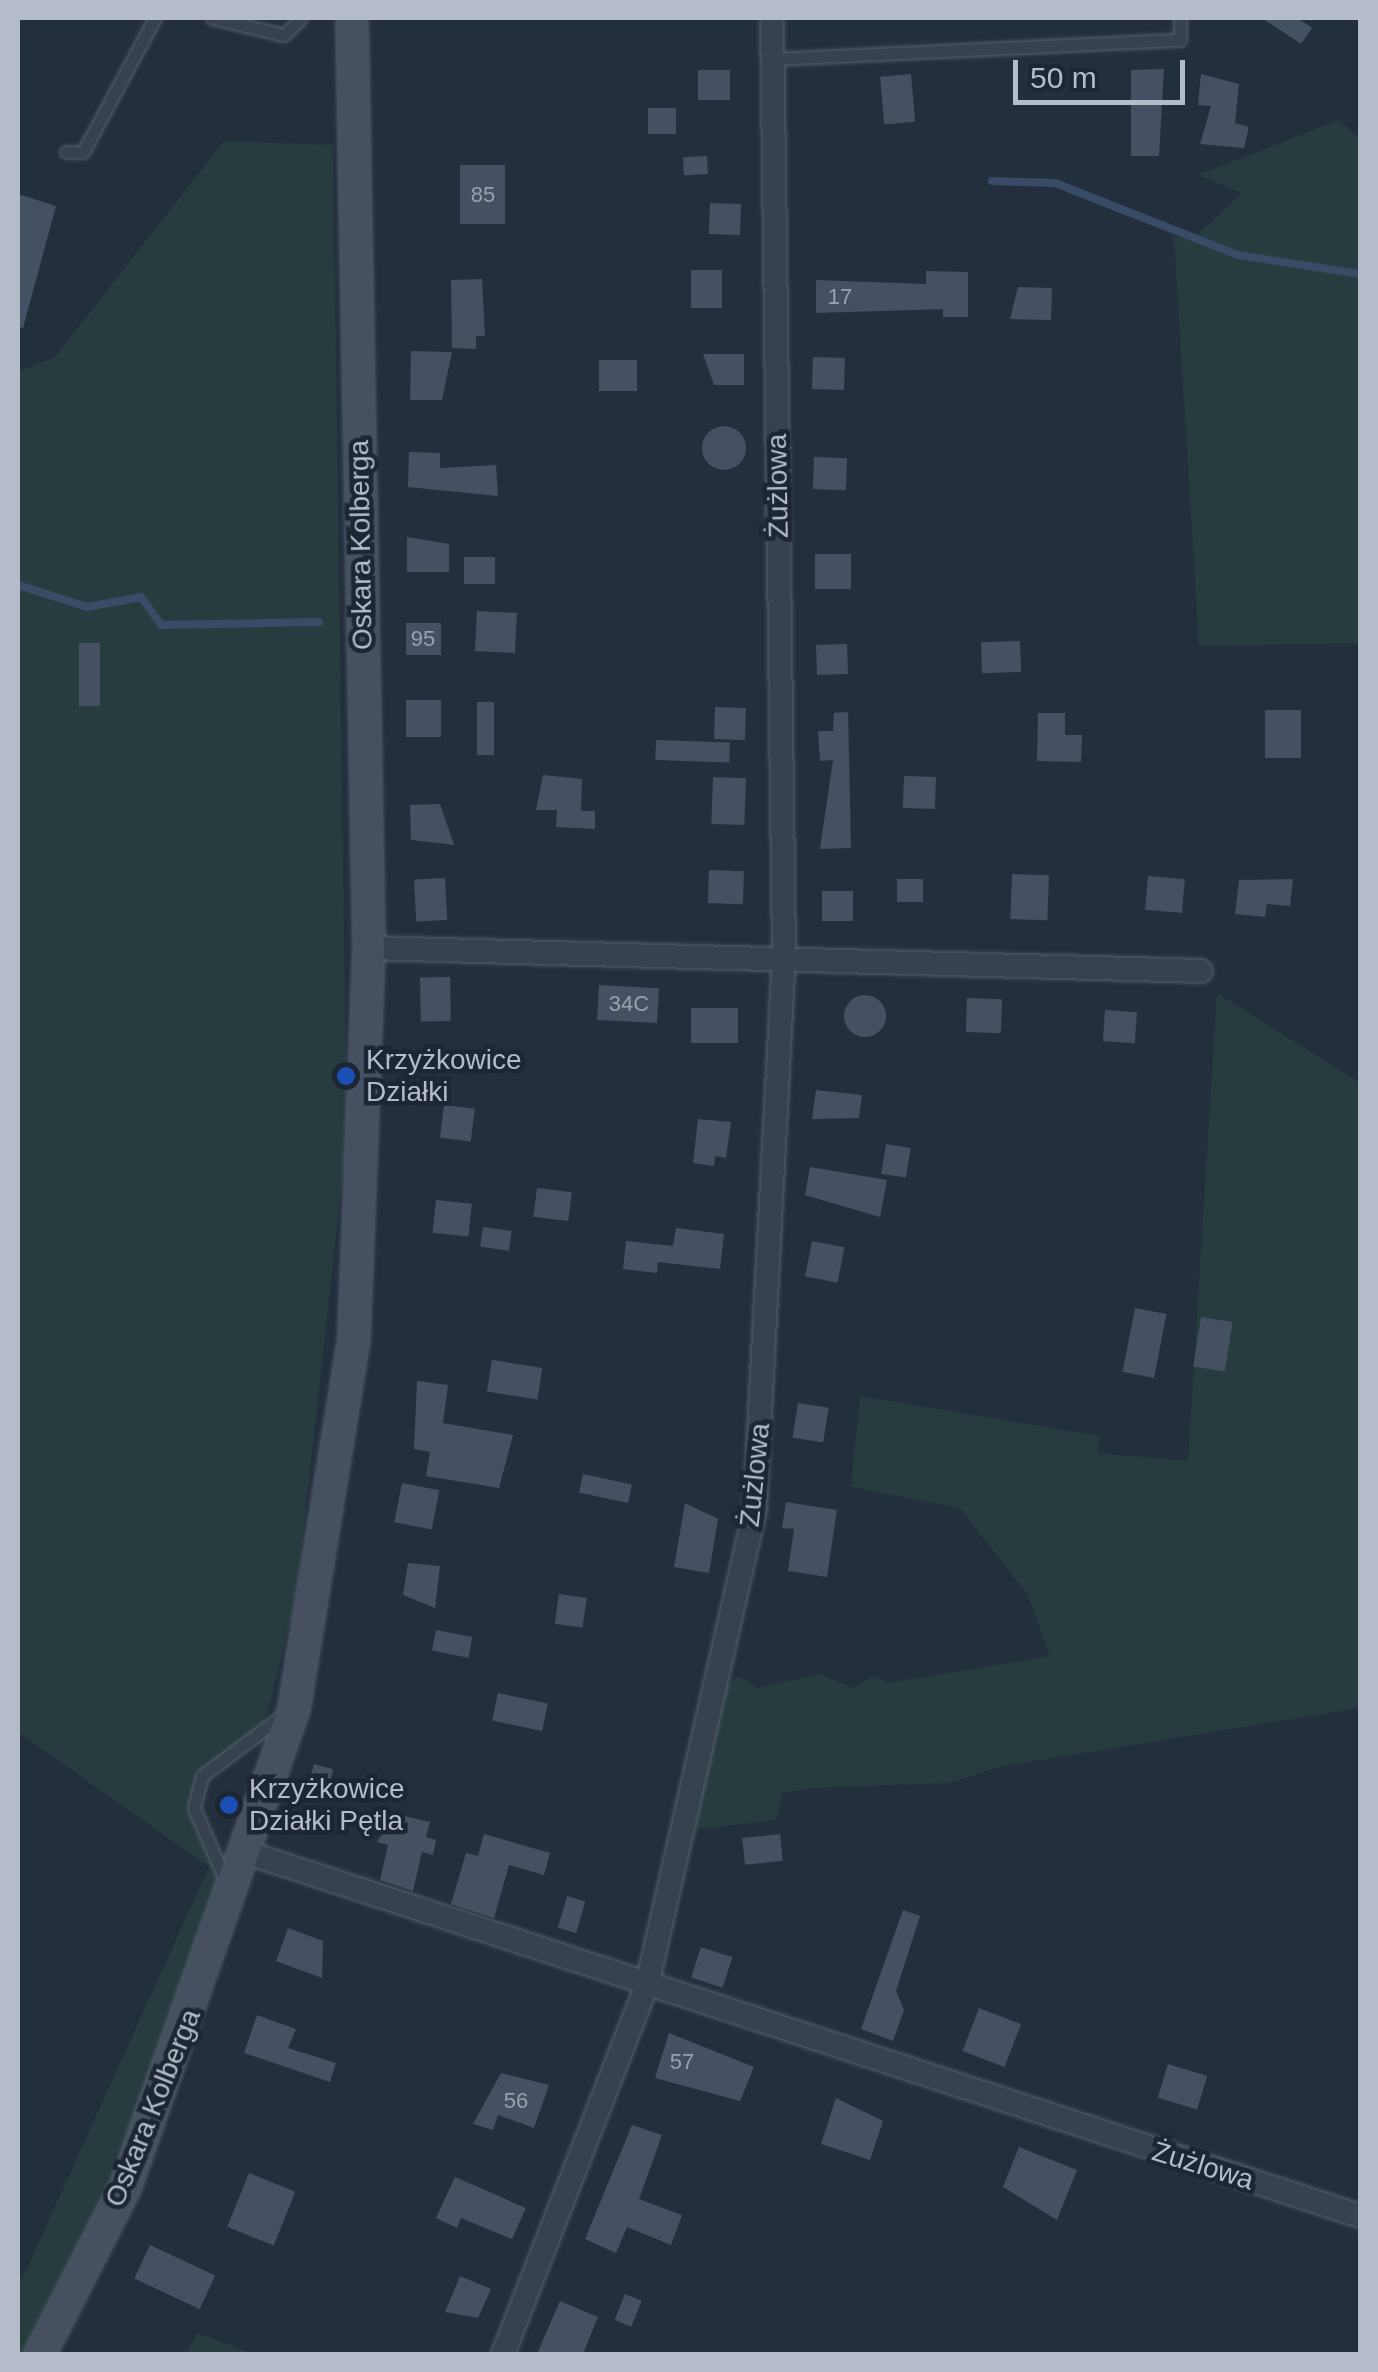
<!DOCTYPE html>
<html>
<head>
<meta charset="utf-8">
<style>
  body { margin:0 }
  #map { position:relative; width:1378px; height:2372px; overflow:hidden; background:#242f3e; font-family:Helvetica,sans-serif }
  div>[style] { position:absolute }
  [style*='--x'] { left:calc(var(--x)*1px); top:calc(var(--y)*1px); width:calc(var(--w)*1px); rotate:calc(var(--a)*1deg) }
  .green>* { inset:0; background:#263c3f }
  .stream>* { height:8px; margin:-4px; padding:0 4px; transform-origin:4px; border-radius:4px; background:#394c67 }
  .building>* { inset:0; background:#455162; transform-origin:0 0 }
  .round { border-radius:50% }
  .roads { filter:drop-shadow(0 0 2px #565f6c) drop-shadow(0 0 2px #565f6c) }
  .service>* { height:11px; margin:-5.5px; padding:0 5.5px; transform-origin:5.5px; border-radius:5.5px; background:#38414e }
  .minor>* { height:22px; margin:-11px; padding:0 11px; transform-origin:11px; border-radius:11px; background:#38414e }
  .secondary>* { height:30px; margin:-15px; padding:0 15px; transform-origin:15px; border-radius:15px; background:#465061 }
  .dots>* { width:28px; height:28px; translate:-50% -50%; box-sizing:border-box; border:5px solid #1d2633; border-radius:50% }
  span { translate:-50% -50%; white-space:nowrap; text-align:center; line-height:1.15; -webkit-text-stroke:9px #1d2633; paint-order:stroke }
  .number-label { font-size:22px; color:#98a1af }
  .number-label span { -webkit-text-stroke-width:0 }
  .street-label { font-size:28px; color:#b4bcc9 }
  .poi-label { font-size:28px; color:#b4bcc9 }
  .left { translate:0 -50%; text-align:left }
  .frame { position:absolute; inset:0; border:20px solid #b4bcc9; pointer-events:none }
  .scale { position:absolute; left:1013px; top:60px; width:172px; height:45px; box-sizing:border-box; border:5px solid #b4bcc9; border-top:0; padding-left:12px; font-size:30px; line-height:35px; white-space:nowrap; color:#b4bcc9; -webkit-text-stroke:8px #1d2633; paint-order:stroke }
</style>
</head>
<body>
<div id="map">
  <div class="green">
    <div style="clip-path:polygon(1339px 120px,1360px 139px,1360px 643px,1199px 646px,1174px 237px,1196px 236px,1242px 193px,1198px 175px)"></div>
    <div style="clip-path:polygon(224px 141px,333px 145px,347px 1138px,296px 1596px,265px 1724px,202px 1776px,194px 1808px,226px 1881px,114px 2178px,28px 2354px,18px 2351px,18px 2288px,209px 1867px,18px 1732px,18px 372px,55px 357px)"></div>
    <div style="clip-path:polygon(1217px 993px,1360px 1083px,1360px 1708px,998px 1767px,949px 1783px,811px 1788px,783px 1793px,776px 1820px,694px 1830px,724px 1685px,739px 1676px,757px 1688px,820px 1674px,853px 1688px,874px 1676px,889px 1683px,1050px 1656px,1027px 1594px,960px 1508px,851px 1487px,860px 1396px,1099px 1436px,1098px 1453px,1188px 1461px)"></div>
    <div style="clip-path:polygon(198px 2333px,253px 2354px,185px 2354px)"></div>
  </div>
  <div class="stream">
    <div style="--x:992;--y:181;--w:63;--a:1.8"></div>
    <div style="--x:1055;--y:183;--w:197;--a:21.5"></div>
    <div style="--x:1238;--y:255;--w:123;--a:8.9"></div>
    <div style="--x:18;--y:585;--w:72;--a:17.7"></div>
    <div style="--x:87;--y:607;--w:55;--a:-10.5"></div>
    <div style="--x:141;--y:597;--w:34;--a:54"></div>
    <div style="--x:161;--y:625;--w:158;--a:-1.1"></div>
  </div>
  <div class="building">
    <div style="clip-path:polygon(1262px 18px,1297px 18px,1312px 28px,1301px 44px)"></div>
    <div style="clip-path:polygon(1164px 69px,1159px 156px,1131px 156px,1131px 70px)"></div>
    <div style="left:698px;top:70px;width:32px;height:30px"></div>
    <div style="left:911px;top:74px;width:48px;height:31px;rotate:85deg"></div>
    <div style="clip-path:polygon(1201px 74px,1239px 84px,1235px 123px,1249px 127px,1244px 148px,1200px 144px,1211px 106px,1198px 105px)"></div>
    <div style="left:648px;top:108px;width:28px;height:26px"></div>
    <div style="left:707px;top:156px;width:18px;height:24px;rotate:87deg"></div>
    <div style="left:505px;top:165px;width:59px;height:45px;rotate:90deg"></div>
    <div style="clip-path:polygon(18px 194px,56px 206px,23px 328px,18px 327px)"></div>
    <div style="left:710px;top:203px;width:31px;height:31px;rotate:2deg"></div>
    <div style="left:691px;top:270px;width:31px;height:38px"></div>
    <div style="clip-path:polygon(926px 271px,968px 272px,968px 317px,943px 317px,943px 309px,816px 313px,816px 280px,926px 284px)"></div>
    <div style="clip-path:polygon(482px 279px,485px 336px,476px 336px,476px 349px,452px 348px,451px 280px)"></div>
    <div style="clip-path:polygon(1018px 287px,1052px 288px,1051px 320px,1010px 319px)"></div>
    <div style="clip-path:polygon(411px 351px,452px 352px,442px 400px,410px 400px)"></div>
    <div style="clip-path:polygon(703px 354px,744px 354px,744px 385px,714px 385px)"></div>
    <div style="left:813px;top:357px;width:32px;height:32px;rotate:2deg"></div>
    <div style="left:599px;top:360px;width:38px;height:31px"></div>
    <div class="round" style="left:702px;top:426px;width:44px;height:44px"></div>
    <div style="clip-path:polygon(409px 452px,440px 453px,440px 468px,496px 465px,498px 496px,408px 487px)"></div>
    <div style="left:814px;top:457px;width:33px;height:32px;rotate:2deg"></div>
    <div style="clip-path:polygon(407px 537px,449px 544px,449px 572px,407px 572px)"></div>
    <div style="left:851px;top:554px;width:35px;height:36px;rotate:90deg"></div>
    <div style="left:464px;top:557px;width:31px;height:27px"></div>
    <div style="left:477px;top:611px;width:40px;height:40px;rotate:3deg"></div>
    <div style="left:406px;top:623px;width:35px;height:32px"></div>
    <div style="left:1020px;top:641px;width:31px;height:39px;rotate:88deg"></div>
    <div style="left:79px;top:643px;width:21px;height:63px"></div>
    <div style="left:847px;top:644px;width:30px;height:31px;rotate:88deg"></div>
    <div style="left:406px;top:700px;width:35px;height:37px"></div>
    <div style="left:477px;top:702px;width:17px;height:53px"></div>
    <div style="left:715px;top:707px;width:31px;height:32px;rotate:2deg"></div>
    <div style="left:1265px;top:710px;width:36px;height:48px"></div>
    <div style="clip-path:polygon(848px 712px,851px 848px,820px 849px,833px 760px,820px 761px,818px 731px,833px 731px,834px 713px)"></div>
    <div style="clip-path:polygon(1038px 713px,1065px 713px,1065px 735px,1082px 735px,1081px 762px,1037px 761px)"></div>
    <div style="left:656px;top:740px;width:74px;height:20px;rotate:2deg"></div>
    <div style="clip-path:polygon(543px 775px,582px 779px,581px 811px,595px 811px,595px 829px,556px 827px,557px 810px,536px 810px)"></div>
    <div style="left:904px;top:776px;width:32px;height:32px;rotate:2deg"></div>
    <div style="left:713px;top:777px;width:33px;height:47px;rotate:2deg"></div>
    <div style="clip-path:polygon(440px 804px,454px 845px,411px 840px,410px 805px)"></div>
    <div style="left:709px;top:870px;width:35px;height:33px;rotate:2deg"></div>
    <div style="left:1012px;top:874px;width:37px;height:45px;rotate:2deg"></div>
    <div style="left:1148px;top:876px;width:37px;height:34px;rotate:5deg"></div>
    <div style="left:445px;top:878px;width:42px;height:31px;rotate:87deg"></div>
    <div style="left:897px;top:879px;width:26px;height:23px"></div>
    <div style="clip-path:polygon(1293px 879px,1290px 906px,1267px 904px,1265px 917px,1235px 914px,1239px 880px)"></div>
    <div style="left:822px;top:891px;width:31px;height:30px"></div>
    <div style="left:450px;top:977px;width:44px;height:30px;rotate:89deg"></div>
    <div style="left:599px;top:985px;width:60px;height:35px;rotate:3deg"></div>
    <div class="round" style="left:844px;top:995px;width:42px;height:42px"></div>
    <div style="left:967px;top:998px;width:35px;height:34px;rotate:2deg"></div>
    <div style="left:738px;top:1008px;width:35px;height:47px;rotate:90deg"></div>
    <div style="left:1105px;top:1010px;width:32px;height:31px;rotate:4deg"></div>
    <div style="clip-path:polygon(816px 1090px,862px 1095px,859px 1118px,812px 1119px)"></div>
    <div style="left:444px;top:1105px;width:31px;height:33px;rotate:7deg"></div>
    <div style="clip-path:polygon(698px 1119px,731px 1122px,726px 1158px,715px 1156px,714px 1166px,693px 1163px)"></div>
    <div style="left:886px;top:1144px;width:25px;height:30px;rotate:9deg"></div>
    <div style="clip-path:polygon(810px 1167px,887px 1180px,880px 1217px,805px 1195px)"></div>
    <div style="left:537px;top:1188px;width:35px;height:29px;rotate:7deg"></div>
    <div style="left:436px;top:1200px;width:36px;height:33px;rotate:6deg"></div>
    <div style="left:483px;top:1227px;width:29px;height:20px;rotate:8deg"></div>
    <div style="clip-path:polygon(676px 1228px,724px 1234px,720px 1269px,658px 1262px,657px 1273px,623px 1269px,626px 1241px,673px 1246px)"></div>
    <div style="left:812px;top:1241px;width:33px;height:36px;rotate:11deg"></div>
    <div style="left:1135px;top:1308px;width:32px;height:65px;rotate:11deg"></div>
    <div style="left:1201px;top:1317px;width:32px;height:50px;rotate:9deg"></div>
    <div style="left:492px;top:1360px;width:51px;height:32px;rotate:9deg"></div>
    <div style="clip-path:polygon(417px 1381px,448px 1385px,443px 1423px,513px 1435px,499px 1488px,426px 1476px,430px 1452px,414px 1449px)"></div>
    <div style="left:798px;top:1403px;width:31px;height:35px;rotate:9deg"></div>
    <div style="left:583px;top:1474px;width:50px;height:19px;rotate:12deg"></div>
    <div style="left:402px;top:1483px;width:38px;height:40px;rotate:11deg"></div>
    <div style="clip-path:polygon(786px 1502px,837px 1510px,827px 1577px,788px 1571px,794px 1529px,782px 1528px)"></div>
    <div style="clip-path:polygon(685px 1503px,718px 1519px,709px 1573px,674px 1567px)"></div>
    <div style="clip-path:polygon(408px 1563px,440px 1566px,435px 1608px,403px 1595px)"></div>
    <div style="left:559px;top:1594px;width:28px;height:30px;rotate:8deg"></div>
    <div style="left:436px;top:1630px;width:37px;height:21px;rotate:11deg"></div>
    <div style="left:498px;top:1693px;width:51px;height:28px;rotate:12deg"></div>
    <div style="left:314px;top:1764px;width:20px;height:34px;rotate:15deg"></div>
    <div style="clip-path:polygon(396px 1814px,430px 1822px,426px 1837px,436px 1840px,433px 1855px,422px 1852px,413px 1891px,380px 1880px,388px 1845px,377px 1842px)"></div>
    <div style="clip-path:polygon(484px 1834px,550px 1853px,544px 1875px,509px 1865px,494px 1918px,451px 1904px,466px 1853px,478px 1856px)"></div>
    <div style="left:780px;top:1834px;width:27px;height:38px;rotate:84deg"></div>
    <div style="left:567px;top:1896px;width:19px;height:33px;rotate:16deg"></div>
    <div style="clip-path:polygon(903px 1910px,920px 1916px,896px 1991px,904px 2010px,893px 2041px,861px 2029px)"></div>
    <div style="clip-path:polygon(288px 1928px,323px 1941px,322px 1978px,276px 1961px)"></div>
    <div style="left:701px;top:1947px;width:33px;height:32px;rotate:18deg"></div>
    <div style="left:979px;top:2008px;width:45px;height:46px;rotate:21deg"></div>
    <div style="clip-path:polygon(257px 2015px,296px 2029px,288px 2048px,336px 2063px,330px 2082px,244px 2053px)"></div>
    <div style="clip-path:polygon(669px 2033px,754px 2067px,740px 2101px,655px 2078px)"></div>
    <div style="left:1168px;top:2064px;width:41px;height:35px;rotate:17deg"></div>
    <div style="clip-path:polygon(501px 2073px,549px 2085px,534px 2128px,498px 2115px,493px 2130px,473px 2124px)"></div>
    <div style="clip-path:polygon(836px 2098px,883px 2121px,870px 2160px,821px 2144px)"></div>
    <div style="clip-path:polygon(632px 2125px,662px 2135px,639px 2199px,682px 2215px,671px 2245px,627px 2227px,616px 2253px,585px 2239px)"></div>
    <div style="clip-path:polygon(1019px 2147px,1077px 2170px,1057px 2220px,1003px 2187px)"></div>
    <div style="left:249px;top:2173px;width:50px;height:58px;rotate:22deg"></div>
    <div style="clip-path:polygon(455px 2177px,526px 2208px,512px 2239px,461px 2218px,457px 2228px,436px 2218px)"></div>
    <div style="left:150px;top:2245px;width:72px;height:37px;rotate:25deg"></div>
    <div style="clip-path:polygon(460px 2276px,491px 2289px,478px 2318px,445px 2312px)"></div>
    <div style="left:625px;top:2294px;width:18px;height:28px;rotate:22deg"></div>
    <div style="clip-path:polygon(560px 2301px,598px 2317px,583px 2354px,537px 2354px)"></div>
  </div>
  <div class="roads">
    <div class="service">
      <div style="--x:212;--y:18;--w:74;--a:13.3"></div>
      <div style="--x:284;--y:35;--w:24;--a:-45"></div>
      <div style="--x:772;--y:59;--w:408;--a:-2.7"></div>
      <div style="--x:1180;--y:40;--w:22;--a:-90"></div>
      <div style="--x:66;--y:152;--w:17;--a:0"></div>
      <div style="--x:83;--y:152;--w:152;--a:-61.8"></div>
      <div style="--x:227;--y:1884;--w:83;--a:-113.5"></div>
      <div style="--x:194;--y:1808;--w:33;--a:-76"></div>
      <div style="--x:202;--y:1776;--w:105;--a:-36.9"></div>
    </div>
    <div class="minor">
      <div style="--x:369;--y:948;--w:832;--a:1.58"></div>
      <div style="--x:248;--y:1853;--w:1170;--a:18.08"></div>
      <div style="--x:503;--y:2354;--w:396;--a:-68.7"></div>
      <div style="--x:647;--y:1985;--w:489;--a:-77.2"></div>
      <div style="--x:755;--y:1508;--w:555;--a:-87"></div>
      <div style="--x:784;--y:954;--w:936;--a:-90.73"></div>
    </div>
    <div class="secondary">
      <div style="--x:40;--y:2354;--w:186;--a:-62.9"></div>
      <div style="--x:125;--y:2188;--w:508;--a:-70.57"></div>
      <div style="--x:294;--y:1709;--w:376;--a:-80.8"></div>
      <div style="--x:354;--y:1338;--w:390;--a:-87.8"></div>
      <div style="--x:369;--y:948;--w:930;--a:-91.05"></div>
    </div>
  </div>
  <div class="dots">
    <div style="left:346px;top:1076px;background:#1a4fb4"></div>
    <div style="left:229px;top:1805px;background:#1a4fb4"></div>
  </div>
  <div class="number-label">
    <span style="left:483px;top:195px">85</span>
    <span style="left:840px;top:297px">17</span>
    <span style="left:423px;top:639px">95</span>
    <span style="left:629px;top:1004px">34C</span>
    <span style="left:682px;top:2062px">57</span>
    <span style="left:516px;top:2101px">56</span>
  </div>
  <div class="street-label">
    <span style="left:778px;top:486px;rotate:-91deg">Żużlowa</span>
    <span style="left:361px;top:545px;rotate:-91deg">Oskara Kolberga</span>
    <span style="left:755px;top:1475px;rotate:-84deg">Żużlowa</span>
    <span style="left:153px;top:2108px;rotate:-68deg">Oskara Kolberga</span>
    <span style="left:1203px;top:2166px;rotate:17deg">Żużlowa</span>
  </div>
  <div class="poi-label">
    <span class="left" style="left:366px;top:1076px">Krzyżkowice<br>Działki</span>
    <span class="left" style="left:249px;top:1805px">Krzyżkowice<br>Działki Pętla</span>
  </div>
  <div class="frame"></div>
  <div class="scale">50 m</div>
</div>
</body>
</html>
